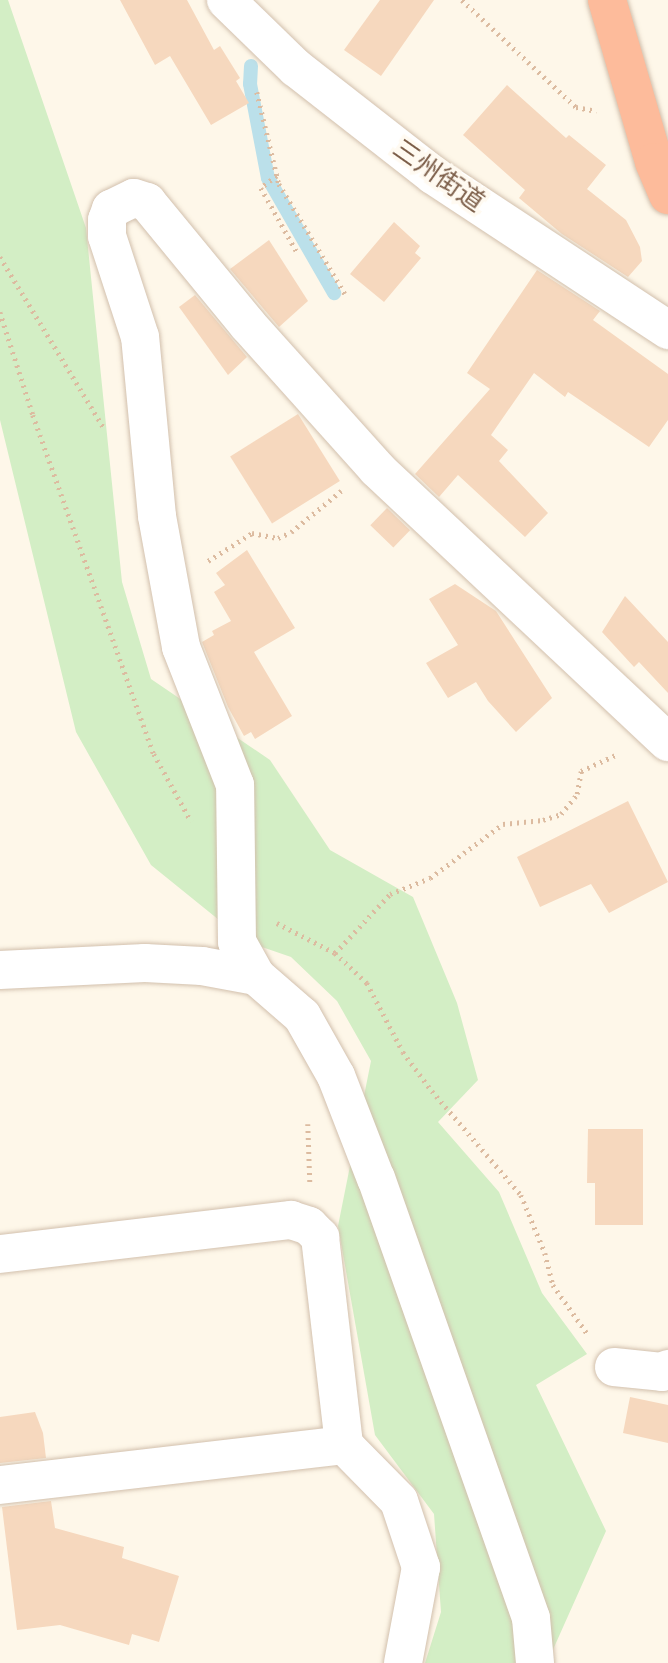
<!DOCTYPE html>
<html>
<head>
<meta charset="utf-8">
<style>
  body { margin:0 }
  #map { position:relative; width:668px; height:1663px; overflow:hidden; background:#fef7e9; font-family:"Titillium Web","Noto Sans JP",sans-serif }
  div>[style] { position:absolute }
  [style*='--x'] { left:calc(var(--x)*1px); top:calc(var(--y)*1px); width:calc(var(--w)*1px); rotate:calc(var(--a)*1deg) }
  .green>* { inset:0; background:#d3eec5 }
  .stream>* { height:14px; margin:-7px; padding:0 7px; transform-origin:7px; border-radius:7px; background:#bbe0ea }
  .building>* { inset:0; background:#f6d8be; transform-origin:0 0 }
  .path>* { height:4.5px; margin-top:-2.25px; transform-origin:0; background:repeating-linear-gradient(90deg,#dcbba0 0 2px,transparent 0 7px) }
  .roads { filter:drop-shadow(0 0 2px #d2c0ad) drop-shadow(0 0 2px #d2c0ad) }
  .minor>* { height:38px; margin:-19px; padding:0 19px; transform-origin:19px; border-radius:19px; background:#fff }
  .highway>* { height:38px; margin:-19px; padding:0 19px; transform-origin:19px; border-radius:19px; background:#fdbb9b }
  span { translate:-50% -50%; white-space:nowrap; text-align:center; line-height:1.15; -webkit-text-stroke:7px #fffaf1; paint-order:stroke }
  .street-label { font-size:26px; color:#7c5e49 }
</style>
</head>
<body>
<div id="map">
  <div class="green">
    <div style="clip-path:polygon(0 0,8px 0,86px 228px,122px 582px,151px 679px,270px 760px,330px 850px,413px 897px,457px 1003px,478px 1080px,438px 1122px,499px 1192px,542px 1293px,587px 1354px,536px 1385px,606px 1531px,547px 1663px,425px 1663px,441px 1612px,434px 1514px,375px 1435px,338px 1226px,371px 1061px,337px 1001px,291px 957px,245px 941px,151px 865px,76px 732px,0 420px)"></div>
  </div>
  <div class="stream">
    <div style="--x:251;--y:66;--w:18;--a:93"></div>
    <div style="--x:250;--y:84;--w:96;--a:79.2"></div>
    <div style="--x:268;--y:178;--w:133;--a:60.1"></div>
  </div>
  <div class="building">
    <div style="clip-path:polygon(120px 0,187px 0,214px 50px,220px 46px,240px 78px,236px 81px,249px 103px,211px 125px,170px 56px,155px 65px)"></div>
    <div style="clip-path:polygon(380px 0,434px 0,381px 76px,344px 50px)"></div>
    <div style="clip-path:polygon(507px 85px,566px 138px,569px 135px,606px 165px,587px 189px,626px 220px,640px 247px,642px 261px,628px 277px,562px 234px,519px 198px,525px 190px,463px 135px)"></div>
    <div style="clip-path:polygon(394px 222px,420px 246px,415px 253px,421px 258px,384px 302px,350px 274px)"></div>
    <div style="clip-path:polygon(269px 240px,308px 301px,279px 327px,230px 269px)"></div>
    <div style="clip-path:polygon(537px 270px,600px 311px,593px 320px,668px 374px,668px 420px,649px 447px,568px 392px,565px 397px,534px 373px,491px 435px,508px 450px,499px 461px,548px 513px,525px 537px,458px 475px,439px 497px,415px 474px,490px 389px,467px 373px)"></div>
    <div style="clip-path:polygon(195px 295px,247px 357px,228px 375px,179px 307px)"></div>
    <div style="left:298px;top:414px;width:79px;height:80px;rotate:58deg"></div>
    <div style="left:387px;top:508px;width:32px;height:24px;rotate:44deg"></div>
    <div style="clip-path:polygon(247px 550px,295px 628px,254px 652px,292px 716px,255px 739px,251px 732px,244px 736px,228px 707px,202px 642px,214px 635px,212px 631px,231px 621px,214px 592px,225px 585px,216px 573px)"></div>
    <div style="clip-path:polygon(455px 584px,496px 611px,552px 698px,516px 732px,488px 701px,476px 682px,448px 698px,426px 663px,458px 645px,429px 599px)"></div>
    <div style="clip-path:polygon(625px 596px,668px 642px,668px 693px,639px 662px,634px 667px,602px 632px)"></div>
    <div style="clip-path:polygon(628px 801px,668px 882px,609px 913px,591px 884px,540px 907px,517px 857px)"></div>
    <div style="clip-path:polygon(588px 1129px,643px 1129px,643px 1225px,595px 1225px,595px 1183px,587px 1183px)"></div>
    <div style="clip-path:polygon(630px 1397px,668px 1405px,668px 1443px,623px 1433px)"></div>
    <div style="clip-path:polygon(35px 1412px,43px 1433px,46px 1458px,0 1463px,0 1417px)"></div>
    <div style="clip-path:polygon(51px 1501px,55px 1528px,124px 1547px,122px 1558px,179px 1576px,159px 1642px,132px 1634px,129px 1645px,60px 1625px,17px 1630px,2px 1507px)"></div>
  </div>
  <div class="path">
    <div style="--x:462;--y:0;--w:156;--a:43.2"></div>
    <div style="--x:576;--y:107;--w:21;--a:11"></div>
    <div style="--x:257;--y:92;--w:95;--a:76.6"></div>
    <div style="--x:279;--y:184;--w:128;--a:59"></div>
    <div style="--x:277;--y:176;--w:20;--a:143"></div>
    <div style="--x:261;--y:188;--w:76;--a:60.7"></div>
    <div style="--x:0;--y:257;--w:200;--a:58.7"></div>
    <div style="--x:0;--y:312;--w:108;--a:72.2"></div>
    <div style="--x:33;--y:415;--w:360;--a:70.4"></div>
    <div style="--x:154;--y:754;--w:77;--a:61.1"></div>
    <div style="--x:208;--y:561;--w:52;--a:-32.5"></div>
    <div style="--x:252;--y:533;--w:26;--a:11"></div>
    <div style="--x:278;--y:538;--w:14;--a:-25"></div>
    <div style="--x:291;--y:532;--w:65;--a:-39.4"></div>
    <div style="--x:277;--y:923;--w:65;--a:27.3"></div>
    <div style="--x:335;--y:953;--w:44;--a:43.2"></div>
    <div style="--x:367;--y:983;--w:78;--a:62.4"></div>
    <div style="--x:403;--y:1052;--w:49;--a:53.4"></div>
    <div style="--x:432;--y:1091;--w:137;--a:49.4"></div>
    <div style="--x:521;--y:1195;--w:63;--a:67.5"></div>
    <div style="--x:545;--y:1253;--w:33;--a:76"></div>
    <div style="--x:553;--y:1285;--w:62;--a:54.8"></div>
    <div style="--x:335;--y:953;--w:81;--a:-47"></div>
    <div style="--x:390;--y:894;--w:43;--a:-21.8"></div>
    <div style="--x:430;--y:878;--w:91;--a:-36.5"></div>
    <div style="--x:503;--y:824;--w:40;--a:-5.7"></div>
    <div style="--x:543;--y:820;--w:19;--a:-18"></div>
    <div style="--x:561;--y:814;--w:26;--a:-51"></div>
    <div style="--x:577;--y:794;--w:23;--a:-80"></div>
    <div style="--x:581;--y:771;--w:41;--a:-24.7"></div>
    <div style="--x:308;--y:1124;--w:58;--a:88"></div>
  </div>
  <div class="roads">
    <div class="minor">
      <div style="--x:226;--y:0;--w:98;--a:44.2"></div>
      <div style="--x:296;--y:68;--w:174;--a:38"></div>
      <div style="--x:433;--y:175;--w:282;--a:33.4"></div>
      <div style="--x:0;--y:970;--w:145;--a:-2.8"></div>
      <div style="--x:145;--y:963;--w:57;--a:3"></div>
      <div style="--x:202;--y:966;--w:55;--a:10.5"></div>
      <div style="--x:0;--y:1254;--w:293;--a:-6.7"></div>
      <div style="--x:291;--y:1220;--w:19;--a:18"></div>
      <div style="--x:309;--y:1226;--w:16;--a:45"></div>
      <div style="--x:320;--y:1237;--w:209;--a:83.4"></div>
      <div style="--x:614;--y:1367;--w:48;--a:5.9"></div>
      <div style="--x:662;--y:1372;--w:7;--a:-27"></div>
      <div style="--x:0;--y:1485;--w:346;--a:-6.6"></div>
      <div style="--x:344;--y:1445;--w:78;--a:45.5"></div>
      <div style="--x:399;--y:1501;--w:70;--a:71.6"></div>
      <div style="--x:421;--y:1567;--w:98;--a:100.6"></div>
      <div style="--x:535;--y:1663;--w:45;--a:-95.1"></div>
      <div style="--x:531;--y:1618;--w:466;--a:-109.4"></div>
      <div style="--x:376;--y:1179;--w:110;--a:-111.2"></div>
      <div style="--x:336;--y:1076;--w:69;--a:-119.5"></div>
      <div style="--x:302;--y:1016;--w:61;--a:-139"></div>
      <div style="--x:256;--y:976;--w:39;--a:-119"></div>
      <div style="--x:237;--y:942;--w:157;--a:-90.7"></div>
      <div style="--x:235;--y:785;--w:148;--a:-111.4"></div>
      <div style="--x:181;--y:647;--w:133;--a:-100.4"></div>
      <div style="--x:157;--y:516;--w:180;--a:-95.4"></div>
      <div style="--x:140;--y:337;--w:106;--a:-108.1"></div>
      <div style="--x:107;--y:236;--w:16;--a:-90"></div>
      <div style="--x:107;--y:220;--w:12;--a:-70"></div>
      <div style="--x:111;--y:209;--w:25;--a:-26"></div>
      <div style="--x:134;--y:198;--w:14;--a:17"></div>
      <div style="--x:147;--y:202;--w:159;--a:50.6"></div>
      <div style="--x:248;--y:325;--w:193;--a:48.1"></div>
      <div style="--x:377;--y:469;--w:399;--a:43.2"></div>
    </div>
    <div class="highway">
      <div style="--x:607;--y:0;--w:169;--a:73.8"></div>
      <div style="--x:654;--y:162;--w:36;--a:67"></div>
    </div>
  </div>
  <div class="street-label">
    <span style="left:439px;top:175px;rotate:35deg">三州街道</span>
  </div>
</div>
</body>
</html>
